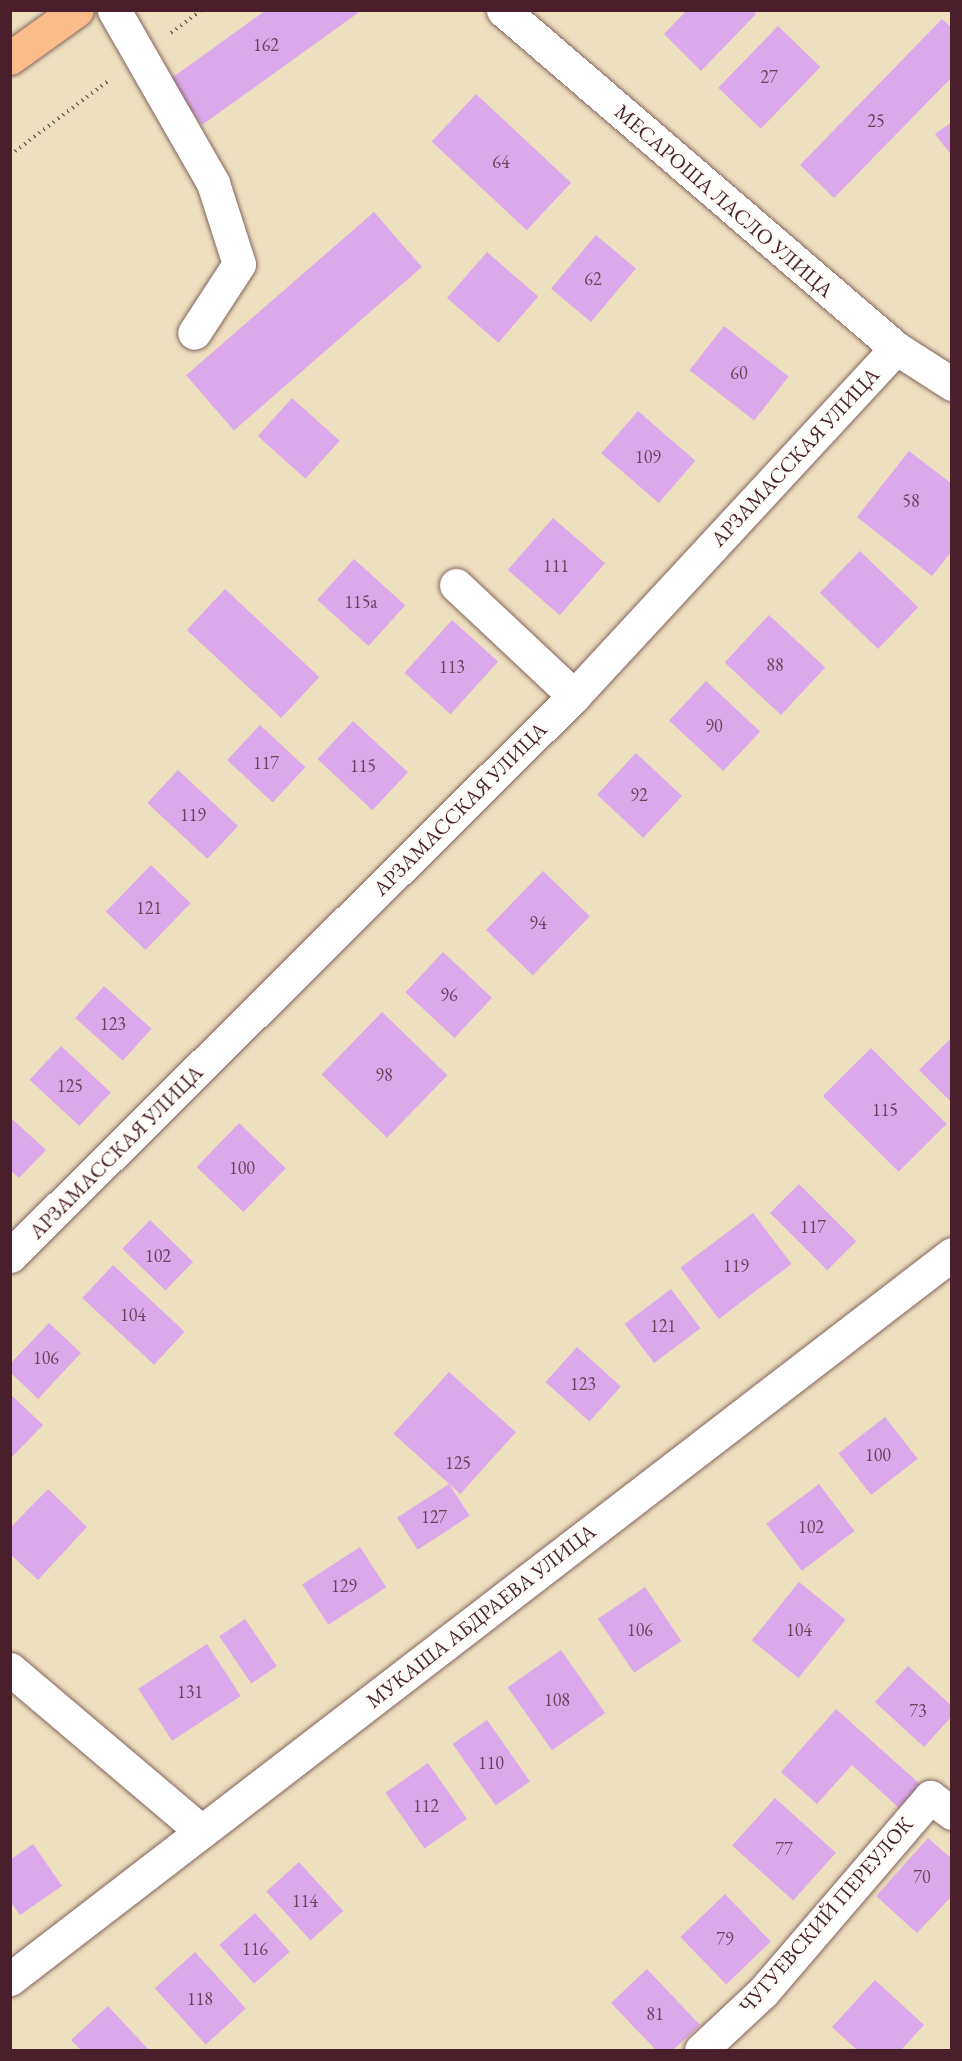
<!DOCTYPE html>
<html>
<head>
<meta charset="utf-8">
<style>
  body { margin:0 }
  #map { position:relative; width:962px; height:2061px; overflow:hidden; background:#ede0be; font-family:"EB Garamond",serif }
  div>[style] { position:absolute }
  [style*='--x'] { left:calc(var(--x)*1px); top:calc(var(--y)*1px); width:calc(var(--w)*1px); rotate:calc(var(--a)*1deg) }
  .building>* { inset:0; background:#dca8ec; transform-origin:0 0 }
  .path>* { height:4px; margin-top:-2px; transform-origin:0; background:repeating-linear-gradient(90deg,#83635e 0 1.5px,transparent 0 6px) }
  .roads { filter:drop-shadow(0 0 2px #83635e) drop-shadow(0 0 2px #83635e) }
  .minor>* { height:33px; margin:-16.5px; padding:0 16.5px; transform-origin:16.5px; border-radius:16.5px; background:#fff }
  .major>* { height:33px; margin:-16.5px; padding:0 16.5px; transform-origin:16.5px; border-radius:16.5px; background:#f9bc8a }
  span { translate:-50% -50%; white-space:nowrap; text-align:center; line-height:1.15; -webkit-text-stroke:5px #fdfcf7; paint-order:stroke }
  .number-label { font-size:18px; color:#6e415b }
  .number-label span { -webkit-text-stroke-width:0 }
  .street-label { font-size:21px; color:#4a1f2b }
  .frame { position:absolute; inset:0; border:12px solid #4a1f2b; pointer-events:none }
</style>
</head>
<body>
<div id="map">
  <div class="building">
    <div style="clip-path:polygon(266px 10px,362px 10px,202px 125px,169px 80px)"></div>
    <div style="clip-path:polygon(687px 10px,753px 10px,756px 14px,701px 71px,664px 34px)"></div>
    <div style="clip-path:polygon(942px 19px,952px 28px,952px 77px,834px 198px,800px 165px)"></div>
    <div style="left:778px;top:26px;width:59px;height:86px;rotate:44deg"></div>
    <div style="left:476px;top:94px;width:130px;height:65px;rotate:43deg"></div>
    <div style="clip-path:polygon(952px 122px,952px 156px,935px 134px)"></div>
    <div style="left:374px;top:212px;width:73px;height:249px;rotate:49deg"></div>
    <div style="left:596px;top:235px;width:52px;height:70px;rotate:40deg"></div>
    <div style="left:487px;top:252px;width:68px;height:61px;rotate:41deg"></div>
    <div style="left:724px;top:326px;width:82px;height:56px;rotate:38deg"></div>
    <div style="left:292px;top:398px;width:64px;height:51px;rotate:42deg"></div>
    <div style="left:638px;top:411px;width:76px;height:56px;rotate:41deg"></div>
    <div style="clip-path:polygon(909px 451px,952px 484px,952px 551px,932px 576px,857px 517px)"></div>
    <div style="left:553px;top:518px;width:69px;height:69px;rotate:41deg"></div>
    <div style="left:860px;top:551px;width:81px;height:58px;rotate:44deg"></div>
    <div style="left:354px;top:559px;width:69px;height:55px;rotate:42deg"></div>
    <div style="left:225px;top:589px;width:129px;height:56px;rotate:43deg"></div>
    <div style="left:769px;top:615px;width:77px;height:65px;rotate:43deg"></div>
    <div style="left:452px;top:620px;width:62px;height:71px;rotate:42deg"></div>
    <div style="left:706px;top:681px;width:74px;height:54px;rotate:43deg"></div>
    <div style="left:353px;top:721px;width:75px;height:52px;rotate:43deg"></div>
    <div style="left:260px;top:725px;width:62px;height:48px;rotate:43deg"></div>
    <div style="left:636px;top:753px;width:63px;height:57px;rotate:43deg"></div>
    <div style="left:178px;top:770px;width:82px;height:45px;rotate:43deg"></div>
    <div style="left:151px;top:865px;width:55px;height:65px;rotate:44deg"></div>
    <div style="left:543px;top:871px;width:65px;height:82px;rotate:44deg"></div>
    <div style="left:443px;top:952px;width:67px;height:55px;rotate:43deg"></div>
    <div style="left:104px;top:986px;width:64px;height:43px;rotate:42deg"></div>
    <div style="left:382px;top:1012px;width:91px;height:87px;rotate:44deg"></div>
    <div style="clip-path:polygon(952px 1037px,952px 1103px,919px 1070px)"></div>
    <div style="left:61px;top:1046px;width:68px;height:46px;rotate:43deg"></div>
    <div style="left:871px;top:1048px;width:107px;height:68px;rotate:45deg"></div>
    <div style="clip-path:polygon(10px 1117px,46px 1150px,19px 1178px,10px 1170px)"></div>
    <div style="left:239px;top:1123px;width:65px;height:61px;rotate:44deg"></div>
    <div style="left:799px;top:1184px;width:81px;height:41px;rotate:45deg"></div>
    <div style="left:753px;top:1213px;width:64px;height:91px;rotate:53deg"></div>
    <div style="left:150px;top:1220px;width:60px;height:40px;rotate:44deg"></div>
    <div style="left:113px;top:1265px;width:98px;height:45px;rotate:43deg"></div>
    <div style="left:671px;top:1289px;width:49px;height:58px;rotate:53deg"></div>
    <div style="clip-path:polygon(49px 1323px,81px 1353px,38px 1399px,10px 1372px,10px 1364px)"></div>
    <div style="left:577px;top:1347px;width:59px;height:47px;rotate:42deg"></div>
    <div style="left:449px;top:1372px;width:90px;height:83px;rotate:42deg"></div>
    <div style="clip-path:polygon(10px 1394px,43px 1425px,10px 1459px)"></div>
    <div style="left:885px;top:1417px;width:53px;height:59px;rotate:52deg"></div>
    <div style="left:449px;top:1484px;width:38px;height:62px;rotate:57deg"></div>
    <div style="left:819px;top:1484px;width:59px;height:66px;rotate:53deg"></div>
    <div style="clip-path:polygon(48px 1489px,87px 1527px,38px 1580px,10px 1554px,10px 1528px)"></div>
    <div style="left:360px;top:1547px;width:48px;height:69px;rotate:57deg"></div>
    <div style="left:799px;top:1582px;width:60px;height:75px;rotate:39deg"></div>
    <div style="left:645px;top:1587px;width:65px;height:57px;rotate:56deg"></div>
    <div style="left:245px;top:1619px;width:57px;height:31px;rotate:56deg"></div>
    <div style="left:207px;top:1644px;width:62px;height:82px;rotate:57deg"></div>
    <div style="left:561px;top:1650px;width:77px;height:65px;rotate:55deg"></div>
    <div style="clip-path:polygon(908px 1666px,952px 1706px,952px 1716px,924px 1747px,875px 1702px)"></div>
    <div style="clip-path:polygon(836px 1709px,921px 1785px,899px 1808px,852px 1765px,817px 1804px,781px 1772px)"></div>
    <div style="left:487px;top:1720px;width:75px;height:42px;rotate:55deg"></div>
    <div style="left:428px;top:1763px;width:68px;height:52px;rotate:55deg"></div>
    <div style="left:775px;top:1798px;width:82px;height:64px;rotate:42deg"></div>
    <div style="clip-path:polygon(928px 1838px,952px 1859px,952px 1896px,917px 1933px,876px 1896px)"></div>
    <div style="clip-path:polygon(33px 1844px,62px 1886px,20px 1915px,10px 1901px,10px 1860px)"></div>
    <div style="left:299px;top:1862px;width:66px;height:44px;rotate:48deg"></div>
    <div style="left:725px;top:1894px;width:66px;height:62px;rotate:46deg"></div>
    <div style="left:255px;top:1913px;width:52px;height:48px;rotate:48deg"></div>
    <div style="left:195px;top:1952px;width:76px;height:54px;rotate:48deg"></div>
    <div style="clip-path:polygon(647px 1969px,700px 2025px,673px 2050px,656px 2050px,611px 2003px)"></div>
    <div style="clip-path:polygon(875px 1980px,924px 2025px,901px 2050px,857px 2050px,832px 2027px)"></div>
    <div style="clip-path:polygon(108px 2006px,149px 2050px,81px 2050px,71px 2040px)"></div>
  </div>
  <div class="path">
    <div style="--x:171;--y:33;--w:38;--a:-37"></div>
    <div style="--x:10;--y:155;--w:123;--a:-37.1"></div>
  </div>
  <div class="roads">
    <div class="minor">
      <div style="--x:114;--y:10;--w:199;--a:60.2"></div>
      <div style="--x:213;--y:183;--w:85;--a:72.2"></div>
      <div style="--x:239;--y:264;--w:82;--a:123.1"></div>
      <div style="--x:503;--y:10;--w:518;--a:40.7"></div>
      <div style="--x:896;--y:348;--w:67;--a:32.7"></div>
      <div style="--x:456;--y:585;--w:162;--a:43.2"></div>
      <div style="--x:10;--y:1256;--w:795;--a:-44.8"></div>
      <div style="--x:574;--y:696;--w:474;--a:-47.2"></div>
      <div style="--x:10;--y:1669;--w:250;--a:40.3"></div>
      <div style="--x:10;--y:1979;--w:1189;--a:-37.58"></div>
      <div style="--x:701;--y:2050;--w:85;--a:-43.1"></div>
      <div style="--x:763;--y:1992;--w:257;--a:-49.4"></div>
      <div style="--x:930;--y:1797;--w:27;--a:36"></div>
    </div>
    <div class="major">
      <div style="--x:10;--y:58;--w:82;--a:-35.6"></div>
    </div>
  </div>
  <div class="number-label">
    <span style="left:266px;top:45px">162</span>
    <span style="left:769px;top:77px">27</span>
    <span style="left:876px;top:121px">25</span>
    <span style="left:501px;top:162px">64</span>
    <span style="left:593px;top:279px">62</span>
    <span style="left:739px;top:373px">60</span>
    <span style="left:648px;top:457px">109</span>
    <span style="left:911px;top:501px">58</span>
    <span style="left:556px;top:566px">111</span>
    <span style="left:361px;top:602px">115a</span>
    <span style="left:775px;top:665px">88</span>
    <span style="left:452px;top:667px">113</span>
    <span style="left:714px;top:726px">90</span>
    <span style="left:266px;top:763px">117</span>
    <span style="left:363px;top:766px">115</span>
    <span style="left:639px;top:795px">92</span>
    <span style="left:193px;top:815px">119</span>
    <span style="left:149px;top:908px">121</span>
    <span style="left:538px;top:923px">94</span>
    <span style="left:449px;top:995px">96</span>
    <span style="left:113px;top:1024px">123</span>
    <span style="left:384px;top:1075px">98</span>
    <span style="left:70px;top:1086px">125</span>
    <span style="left:885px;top:1110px">115</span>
    <span style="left:242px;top:1168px">100</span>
    <span style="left:813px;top:1227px">117</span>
    <span style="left:158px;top:1256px">102</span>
    <span style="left:736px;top:1266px">119</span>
    <span style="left:133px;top:1315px">104</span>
    <span style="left:663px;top:1326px">121</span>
    <span style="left:46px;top:1358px">106</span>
    <span style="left:583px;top:1384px">123</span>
    <span style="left:878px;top:1455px">100</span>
    <span style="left:458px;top:1463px">125</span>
    <span style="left:434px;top:1517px">127</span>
    <span style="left:811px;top:1527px">102</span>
    <span style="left:344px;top:1586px">129</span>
    <span style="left:640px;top:1630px">106</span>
    <span style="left:799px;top:1630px">104</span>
    <span style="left:190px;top:1692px">131</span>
    <span style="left:557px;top:1700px">108</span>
    <span style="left:918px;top:1711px">73</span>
    <span style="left:491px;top:1763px">110</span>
    <span style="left:426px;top:1806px">112</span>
    <span style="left:784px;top:1849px">77</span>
    <span style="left:922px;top:1877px">70</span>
    <span style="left:305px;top:1901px">114</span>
    <span style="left:725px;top:1939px">79</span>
    <span style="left:255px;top:1949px">116</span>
    <span style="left:200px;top:1999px">118</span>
    <span style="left:655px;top:2014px">81</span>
  </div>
  <div class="street-label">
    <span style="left:724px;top:201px;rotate:41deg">МЕСАРОША ЛАСЛО УЛИЦА</span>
    <span style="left:795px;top:457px;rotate:-47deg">АРЗАМАССКАЯ УЛИЦА</span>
    <span style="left:460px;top:809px;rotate:-45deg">АРЗАМАССКАЯ УЛИЦА</span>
    <span style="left:116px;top:1152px;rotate:-45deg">АРЗАМАССКАЯ УЛИЦА</span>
    <span style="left:481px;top:1616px;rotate:-38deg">МУКАША АБДРАЕВА УЛИЦА</span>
    <span style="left:826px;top:1915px;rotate:-49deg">ЧУГУЕВСКИЙ ПЕРЕУЛОК</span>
  </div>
  <div class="frame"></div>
</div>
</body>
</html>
